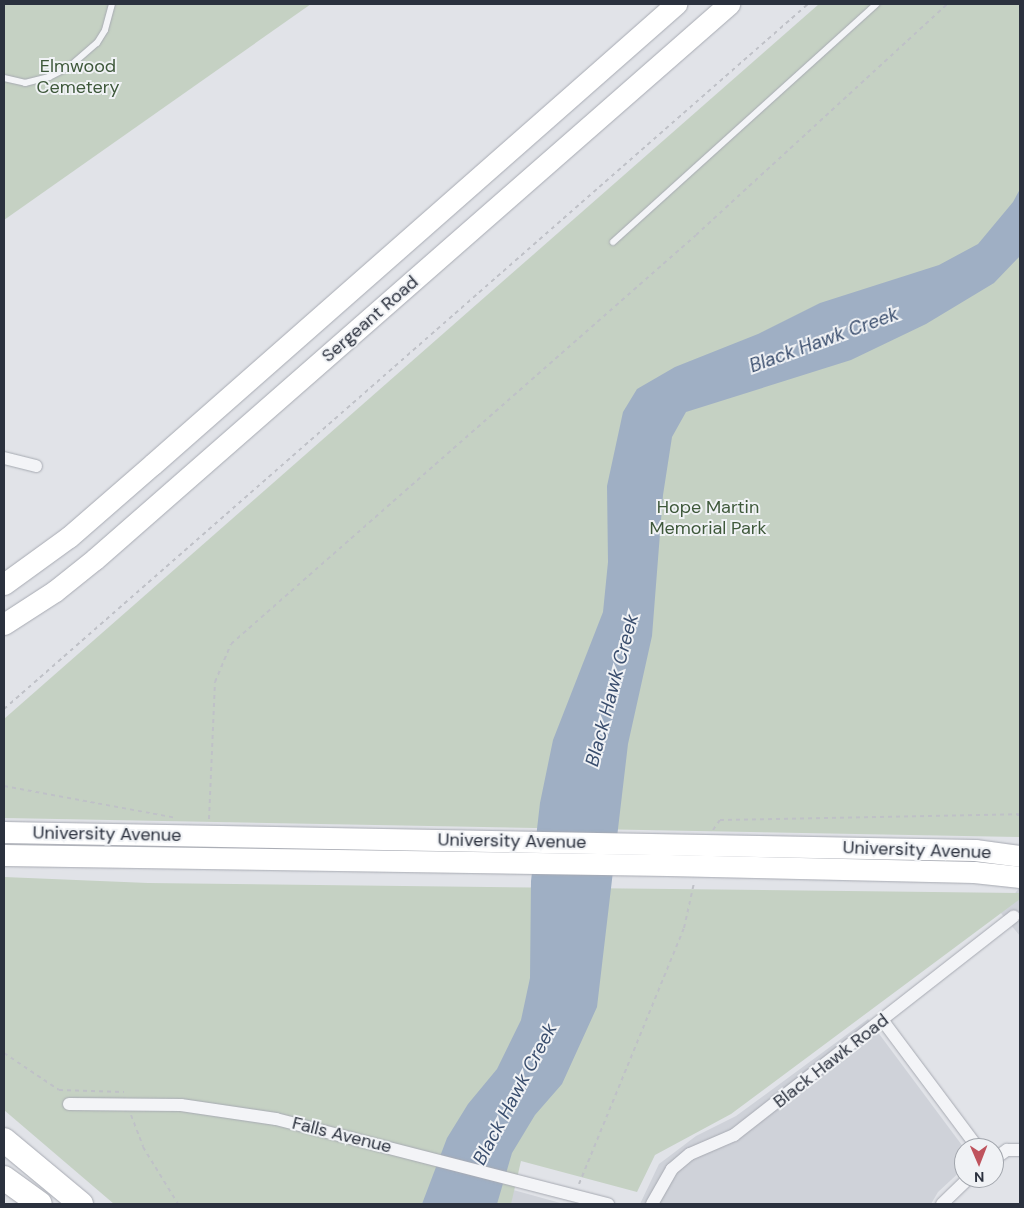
<!DOCTYPE html>
<html>
<head>
<meta charset="utf-8">
<style>
  body { margin:0 }
  #map { position:relative; width:1024px; height:1208px; overflow:hidden; background:#e1e3e8; font-family:"DM Sans",sans-serif }
  div>[style] { position:absolute }
  [style*='--x'] { left:calc(var(--x)*1px); top:calc(var(--y)*1px); width:calc(var(--w)*1px); rotate:calc(var(--a)*1deg) }
  .built>* { inset:0; background:#cfd2d9 }
  .green>* { inset:0; background:#c5d1c3 }
  .water>* { inset:0; background:#9fafc4 }
  .path>* { height:2px; margin-top:-1px; transform-origin:0; background:repeating-linear-gradient(90deg,#bfc1c7 0 4px,transparent 0 8px) }
  .roads { filter:drop-shadow(0 0 1px #a7aab2) drop-shadow(0 0 1px #a7aab2) }
  .lane>* { height:6px; margin:-3px; padding:0 3px; transform-origin:3px; border-radius:3px; background:#f3f4f7 }
  .street>* { height:12px; margin:-6px; padding:0 6px; transform-origin:6px; border-radius:6px; background:#f3f4f7 }
  .primary>* { height:21px; margin:-10.5px; padding:0 10.5px; transform-origin:10.5px; border-radius:10.5px; background:#fff }
  .highway>* { height:24px; margin:-12px; padding:0 12px; transform-origin:12px; border-radius:12px; background:#fff }
  span { translate:-50% -50%; white-space:nowrap; text-align:center; line-height:1.15; -webkit-text-stroke:4px #f0f2f5; paint-order:stroke }
  .park-label { font-size:18px; color:#3e583a }
  .street-label { font-size:18px; color:#2b313e }
  .water-label { font-size:19px; color:#394d6d; font-style:italic }
  .frame { position:absolute; inset:0; border:5px solid #2b313e; pointer-events:none }
  .north { position:absolute; left:954px; top:1138px; width:50px; height:50px; box-sizing:border-box; background:#f0f2f5; border:1px solid #a1a5ac; border-radius:50%; rotate:179deg; font-size:14px; font-weight:700; line-height:20px; text-align:center; color:#2b313e }
  .north::after { content:''; display:block; margin:auto; width:18px; height:22px; background:#bf535d; clip-path:polygon(50% 0,100% 100%,50% 72%,0 100%) }
</style>
</head>
<body>
<div id="map">
  <div class="built">
    <div style="clip-path:polygon(1020px 887px,1020px 936px,1000px 912px)"></div>
    <div style="clip-path:polygon(868px 1019px,964px 1148px,964px 1168px,938px 1192px,931px 1204px,640px 1204px,659px 1164px,696px 1136px,736px 1116px)"></div>
    <div style="clip-path:polygon(503px 1187px,564px 1204px,497px 1204px)"></div>
  </div>
  <div class="green">
    <div style="clip-path:polygon(4px 4px,311px 4px,4px 220px)"></div>
    <div style="clip-path:polygon(819px 4px,1020px 4px,1020px 837px,4px 818px,4px 719px)"></div>
    <div style="clip-path:polygon(4px 877px,148px 883px,1020px 893px,1020px 899px,731px 1114px,655px 1155px,637px 1192px,521px 1161px,511px 1204px,114px 1204px,4px 1110px)"></div>
  </div>
  <div class="water">
    <div style="clip-path:polygon(1020px 189px,1020px 256px,994px 283px,926px 324px,851px 360px,686px 412px,672px 437px,663px 495px,652px 636px,628px 744px,597px 1007px,562px 1084px,535px 1115px,512px 1153px,497px 1204px,422px 1204px,447px 1138px,468px 1104px,497px 1069px,521px 1020px,530px 978px,531px 881px,540px 803px,553px 740px,603px 612px,608px 562px,607px 486px,623px 412px,637px 389px,675px 367px,758px 334px,820px 303px,939px 265px,978px 244px,1013px 202px)"></div>
  </div>
  <div class="path">
    <div style="--x:4;--y:709;--w:1069;--a:-41.25"></div>
    <div style="--x:4;--y:786;--w:175;--a:10.5"></div>
    <div style="--x:209;--y:819;--w:137;--a:-87.5"></div>
    <div style="--x:215;--y:682;--w:41;--a:-67.2"></div>
    <div style="--x:231;--y:644;--w:619;--a:-41.33"></div>
    <div style="--x:696;--y:235;--w:341;--a:-42.6"></div>
    <div style="--x:713;--y:830;--w:12;--a:-55"></div>
    <div style="--x:720;--y:820;--w:300;--a:-1.1"></div>
    <div style="--x:4;--y:1053;--w:66;--a:33.9"></div>
    <div style="--x:59;--y:1090;--w:65;--a:1.8"></div>
    <div style="--x:131;--y:1115;--w:34;--a:69"></div>
    <div style="--x:143;--y:1147;--w:67;--a:58.4"></div>
    <div style="--x:579;--y:1184;--w:277;--a:-67.7"></div>
    <div style="--x:684;--y:928;--w:46;--a:-77.5"></div>
  </div>
  <div class="roads">
    <div class="lane">
      <div style="--x:4;--y:78;--w:22;--a:13"></div>
      <div style="--x:25;--y:83;--w:25;--a:-14"></div>
      <div style="--x:49;--y:77;--w:22;--a:-27"></div>
      <div style="--x:69;--y:67;--w:37;--a:-41"></div>
      <div style="--x:97;--y:43;--w:15;--a:-58"></div>
      <div style="--x:105;--y:30;--w:27;--a:-75"></div>
      <div style="--x:613;--y:242;--w:355;--a:-42.1"></div>
    </div>
    <div class="street">
      <div style="--x:4;--y:458;--w:33;--a:14"></div>
      <div style="--x:883;--y:1021;--w:159;--a:53.2"></div>
      <div style="--x:69;--y:1104;--w:112;--a:0.5"></div>
      <div style="--x:181;--y:1105;--w:96;--a:8.4"></div>
      <div style="--x:276;--y:1119;--w:343;--a:14.4"></div>
      <div style="--x:994;--y:1159;--w:16;--a:-35"></div>
      <div style="--x:1007;--y:1150;--w:13;--a:0"></div>
      <div style="--x:652;--y:1204;--w:40;--a:-60.3"></div>
      <div style="--x:672;--y:1169;--w:23;--a:-40"></div>
      <div style="--x:690;--y:1154;--w:48;--a:-23.4"></div>
      <div style="--x:734;--y:1135;--w:355;--a:-38"></div>
      <div style="--x:942;--y:1204;--w:37;--a:-44"></div>
    </div>
    <div class="primary">
      <div style="--x:4;--y:584;--w:80;--a:-35.9"></div>
      <div style="--x:69;--y:537;--w:111;--a:-41"></div>
      <div style="--x:153;--y:464;--w:697;--a:-41.33"></div>
      <div style="--x:4;--y:624;--w:61;--a:-32.9"></div>
      <div style="--x:55;--y:591;--w:51;--a:-38.7"></div>
      <div style="--x:95;--y:559;--w:843;--a:-41.2"></div>
      <div style="--x:4;--y:832;--w:971;--a:1.06"></div>
      <div style="--x:975;--y:850;--w:45;--a:7.6"></div>
      <div style="--x:4;--y:855;--w:664;--a:0.86"></div>
      <div style="--x:668;--y:865;--w:306;--a:1.3"></div>
      <div style="--x:974;--y:872;--w:46;--a:6.2"></div>
    </div>
    <div class="highway">
      <div style="--x:4;--y:1140;--w:100;--a:39.7"></div>
      <div style="--x:4;--y:1178;--w:44;--a:35.8"></div>
    </div>
  </div>
  <div class="park-label">
    <span style="left:78px;top:77px">Elmwood<br>Cemetery</span>
    <span style="left:708px;top:518px">Hope Martin<br>Memorial Park</span>
  </div>
  <div class="street-label">
    <span style="left:370px;top:319px;rotate:-41deg">Sergeant Road</span>
    <span style="left:107px;top:834px;rotate:1deg">University Avenue</span>
    <span style="left:512px;top:841px;rotate:1deg">University Avenue</span>
    <span style="left:917px;top:850px;rotate:2deg">University Avenue</span>
    <span style="left:831px;top:1061px;rotate:-38deg">Black Hawk Road</span>
    <span style="left:342px;top:1135px;rotate:14deg">Falls Avenue</span>
  </div>
  <div class="water-label">
    <span style="left:824px;top:340px;rotate:-20deg">Black Hawk Creek</span>
    <span style="left:612px;top:690px;rotate:-75deg">Black Hawk Creek</span>
    <span style="left:515px;top:1094px;rotate:-62deg">Black Hawk Creek</span>
  </div>
  <div class="frame"></div>
  <div class="north">N</div>
</div>
</body>
</html>
